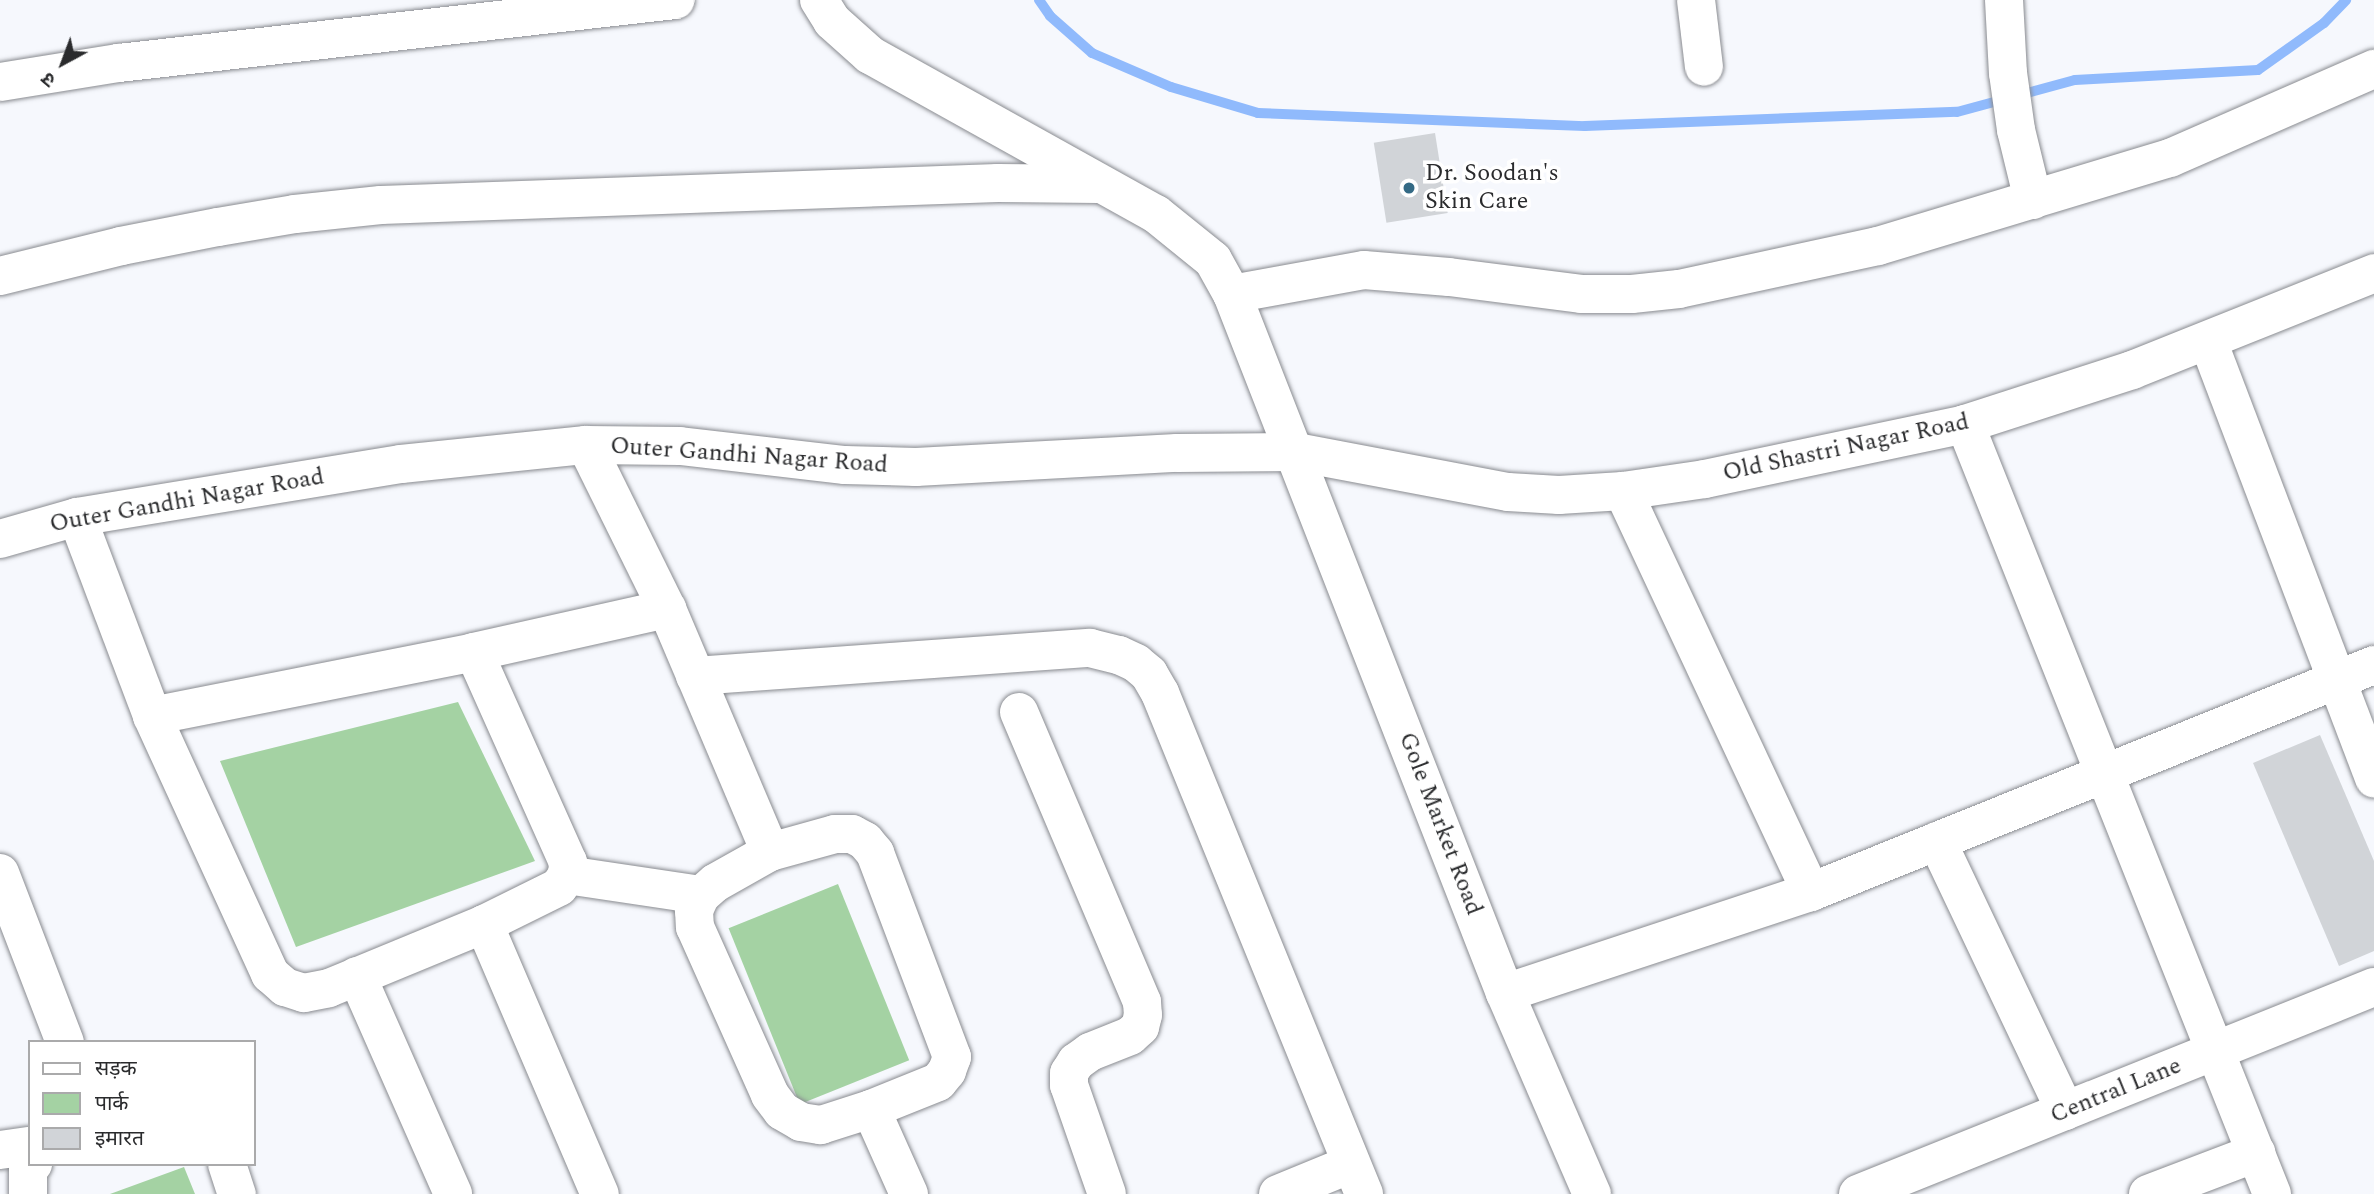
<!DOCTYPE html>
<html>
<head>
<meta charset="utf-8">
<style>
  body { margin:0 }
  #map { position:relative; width:2374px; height:1194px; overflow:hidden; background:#f6f8fd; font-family:Spectral,"Noto Sans Devanagari",serif }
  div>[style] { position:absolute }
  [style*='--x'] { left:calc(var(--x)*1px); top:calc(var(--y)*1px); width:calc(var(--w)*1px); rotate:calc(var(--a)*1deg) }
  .green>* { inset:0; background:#a4d2a3; transform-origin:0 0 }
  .stream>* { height:10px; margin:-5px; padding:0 5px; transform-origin:5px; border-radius:5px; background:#90bafc }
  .building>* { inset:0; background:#d1d4d8; transform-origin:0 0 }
  .roads { filter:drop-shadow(0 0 2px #898b90) drop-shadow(0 0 2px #898b90) }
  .minor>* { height:38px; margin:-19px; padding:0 19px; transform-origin:19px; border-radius:19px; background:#fff }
  .dots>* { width:19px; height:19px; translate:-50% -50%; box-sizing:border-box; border:4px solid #fff; border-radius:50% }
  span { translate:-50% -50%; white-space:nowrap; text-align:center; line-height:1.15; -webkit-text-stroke:7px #fff; paint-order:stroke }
  .poi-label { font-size:24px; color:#2a2b2d }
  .left { translate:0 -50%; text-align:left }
  .street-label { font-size:24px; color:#2a2b2d }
  .legend { position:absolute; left:28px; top:1040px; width:228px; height:126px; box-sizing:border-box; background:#fff; border:2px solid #aaaaab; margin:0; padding:9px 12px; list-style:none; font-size:21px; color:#2a2b2d }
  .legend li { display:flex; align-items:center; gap:14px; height:35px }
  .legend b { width:35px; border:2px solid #aaaaab }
  .north { position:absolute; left:28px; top:28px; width:70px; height:70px; -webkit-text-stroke:5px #fff; paint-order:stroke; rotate:221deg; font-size:19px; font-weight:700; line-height:28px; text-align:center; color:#2a2b2d }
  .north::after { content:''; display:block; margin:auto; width:24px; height:32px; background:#2a2b2d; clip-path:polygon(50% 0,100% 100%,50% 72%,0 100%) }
</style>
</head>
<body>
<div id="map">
  <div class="green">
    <div style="clip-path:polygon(458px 702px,535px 861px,296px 947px,220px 761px)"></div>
    <div style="left:838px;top:884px;width:190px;height:118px;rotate:68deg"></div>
    <div style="clip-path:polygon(184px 1167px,195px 1194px,110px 1194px)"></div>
  </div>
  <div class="stream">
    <div style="--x:1039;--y:0;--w:19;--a:55"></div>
    <div style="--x:1050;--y:16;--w:56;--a:41.4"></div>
    <div style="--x:1092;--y:53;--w:86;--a:23.3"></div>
    <div style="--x:1171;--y:87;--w:91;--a:16.6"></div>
    <div style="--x:1258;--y:113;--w:327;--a:2.3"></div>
    <div style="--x:1585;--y:126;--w:372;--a:-2.2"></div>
    <div style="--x:1957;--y:112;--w:122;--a:-15.2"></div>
    <div style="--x:2075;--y:80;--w:183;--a:-3.1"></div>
    <div style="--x:2258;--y:70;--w:81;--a:-35.5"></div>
    <div style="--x:2324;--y:23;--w:32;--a:-46"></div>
  </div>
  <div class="building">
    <div style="left:1435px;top:133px;width:81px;height:62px;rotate:81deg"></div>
    <div style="clip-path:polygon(2320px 735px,2374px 861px,2374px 951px,2339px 966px,2253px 763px)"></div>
  </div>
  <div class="roads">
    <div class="minor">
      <div style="--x:819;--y:0;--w:25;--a:58"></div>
      <div style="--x:832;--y:21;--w:51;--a:41.8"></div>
      <div style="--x:870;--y:55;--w:327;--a:29.1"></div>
      <div style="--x:1156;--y:214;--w:73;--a:38.9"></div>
      <div style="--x:1213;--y:260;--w:39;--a:61"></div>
      <div style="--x:1232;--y:294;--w:750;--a:68.67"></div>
      <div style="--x:1505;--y:993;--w:219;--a:66.6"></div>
      <div style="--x:1696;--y:0;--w:67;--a:83.2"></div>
      <div style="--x:2004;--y:0;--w:73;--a:86.9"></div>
      <div style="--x:2008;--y:73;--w:58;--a:82"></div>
      <div style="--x:2016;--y:130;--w:72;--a:76.3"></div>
      <div style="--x:0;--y:82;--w:121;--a:-9.1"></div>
      <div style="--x:119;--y:63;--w:560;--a:-6.46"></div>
      <div style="--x:0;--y:276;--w:125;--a:-13.9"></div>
      <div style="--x:121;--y:246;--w:99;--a:-11.1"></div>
      <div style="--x:218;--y:227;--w:78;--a:-9.6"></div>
      <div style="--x:295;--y:214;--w:86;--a:-6"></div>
      <div style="--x:381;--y:205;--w:617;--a:-2.04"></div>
      <div style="--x:998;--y:183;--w:101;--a:0.6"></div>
      <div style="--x:1232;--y:294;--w:134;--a:-10.3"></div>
      <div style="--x:1364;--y:270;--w:85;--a:4.7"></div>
      <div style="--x:1449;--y:277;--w:133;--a:7.3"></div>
      <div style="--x:1581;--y:294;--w:51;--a:0"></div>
      <div style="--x:1632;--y:294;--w:47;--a:-6.1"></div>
      <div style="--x:1679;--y:289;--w:204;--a:-12.2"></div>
      <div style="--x:1878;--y:246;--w:305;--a:-16.8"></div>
      <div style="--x:2170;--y:158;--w:223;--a:-23.6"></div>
      <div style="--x:2208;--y:341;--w:468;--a:69.2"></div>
      <div style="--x:1965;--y:424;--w:829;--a:68.26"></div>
      <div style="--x:586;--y:445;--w:183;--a:63.7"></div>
      <div style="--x:667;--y:609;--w:264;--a:67"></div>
      <div style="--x:770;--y:852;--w:67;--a:-15.5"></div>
      <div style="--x:835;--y:834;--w:17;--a:0"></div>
      <div style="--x:852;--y:834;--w:15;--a:28"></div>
      <div style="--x:865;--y:841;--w:16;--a:50"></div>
      <div style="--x:875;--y:853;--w:218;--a:69.3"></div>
      <div style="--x:952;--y:1057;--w:15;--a:110"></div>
      <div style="--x:947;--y:1071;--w:14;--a:129"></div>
      <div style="--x:938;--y:1082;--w:72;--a:158.1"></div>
      <div style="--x:871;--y:1109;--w:93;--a:65.9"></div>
      <div style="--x:1623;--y:491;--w:443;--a:64.9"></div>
      <div style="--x:77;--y:517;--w:213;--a:69.3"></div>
      <div style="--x:152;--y:716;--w:284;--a:65.4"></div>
      <div style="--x:270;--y:974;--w:20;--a:41"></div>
      <div style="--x:285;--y:987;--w:20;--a:18"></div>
      <div style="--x:304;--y:993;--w:25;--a:-11"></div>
      <div style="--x:329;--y:988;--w:168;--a:-22.4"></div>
      <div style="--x:484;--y:924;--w:294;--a:66.8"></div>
      <div style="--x:0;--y:539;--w:80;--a:-15.9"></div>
      <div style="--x:77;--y:517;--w:328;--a:-9.3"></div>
      <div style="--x:401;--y:464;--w:186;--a:-5.9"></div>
      <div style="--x:586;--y:445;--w:94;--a:0.6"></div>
      <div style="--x:680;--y:446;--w:166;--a:6.6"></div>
      <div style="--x:845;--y:465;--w:71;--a:1.6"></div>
      <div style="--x:916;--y:467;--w:261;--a:-3.1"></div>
      <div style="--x:1177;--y:453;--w:119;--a:-0.5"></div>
      <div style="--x:1296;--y:452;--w:216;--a:10.7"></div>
      <div style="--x:1508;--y:492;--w:51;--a:3.4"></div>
      <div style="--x:1559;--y:495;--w:64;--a:-3.6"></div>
      <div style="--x:1623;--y:491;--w:83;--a:-8.3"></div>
      <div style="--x:1705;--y:479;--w:266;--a:-11.9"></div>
      <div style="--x:1965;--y:424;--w:176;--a:-17.9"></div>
      <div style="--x:2132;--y:370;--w:261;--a:-21.8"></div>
      <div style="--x:474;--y:652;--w:230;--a:65.9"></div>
      <div style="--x:568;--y:862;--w:13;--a:94"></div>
      <div style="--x:567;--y:875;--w:14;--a:124"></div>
      <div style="--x:559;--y:887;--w:84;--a:153.7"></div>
      <div style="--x:695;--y:676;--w:396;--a:-4.1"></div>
      <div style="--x:1090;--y:648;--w:30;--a:14"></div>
      <div style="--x:1119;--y:655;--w:19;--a:25"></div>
      <div style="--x:1136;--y:663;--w:17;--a:40"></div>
      <div style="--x:1149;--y:674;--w:22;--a:60"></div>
      <div style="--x:1160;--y:693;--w:541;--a:67.84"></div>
      <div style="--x:1019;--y:712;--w:315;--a:67"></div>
      <div style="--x:1142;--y:1002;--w:13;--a:86"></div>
      <div style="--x:1143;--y:1015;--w:12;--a:104"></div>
      <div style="--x:1140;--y:1027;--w:13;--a:138"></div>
      <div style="--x:1130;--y:1036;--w:43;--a:158.2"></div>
      <div style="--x:1090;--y:1052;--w:17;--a:144"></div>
      <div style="--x:1076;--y:1062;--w:13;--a:122"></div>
      <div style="--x:1069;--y:1073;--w:12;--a:90"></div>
      <div style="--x:1069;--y:1085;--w:115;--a:70.8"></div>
      <div style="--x:152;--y:716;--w:328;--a:-11.2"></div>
      <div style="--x:474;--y:652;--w:198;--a:-12.6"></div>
      <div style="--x:1937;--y:841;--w:299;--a:64.6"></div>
      <div style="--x:770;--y:852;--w:63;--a:150.6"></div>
      <div style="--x:715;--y:883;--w:18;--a:139"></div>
      <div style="--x:701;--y:895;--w:17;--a:115"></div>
      <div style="--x:694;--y:910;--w:17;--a:87"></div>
      <div style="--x:695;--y:927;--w:184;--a:65.9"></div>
      <div style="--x:770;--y:1095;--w:20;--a:53"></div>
      <div style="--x:782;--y:1111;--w:22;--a:30"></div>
      <div style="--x:801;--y:1122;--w:20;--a:9"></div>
      <div style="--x:821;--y:1125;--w:52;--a:-17.7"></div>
      <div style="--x:0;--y:873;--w:181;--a:69"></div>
      <div style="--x:567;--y:875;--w:135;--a:8.5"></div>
      <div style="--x:357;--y:976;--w:238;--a:66.2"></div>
      <div style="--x:1505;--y:993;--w:322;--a:-18.3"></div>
      <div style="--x:1811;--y:892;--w:607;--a:-21.96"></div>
      <div style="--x:0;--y:1150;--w:30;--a:-8"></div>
      <div style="--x:227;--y:1164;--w:32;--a:72"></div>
      <div style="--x:28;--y:1194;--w:24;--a:-90"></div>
      <div style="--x:28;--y:1170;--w:8;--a:-50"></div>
      <div style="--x:1278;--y:1194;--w:79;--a:-22.3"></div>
      <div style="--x:1858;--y:1194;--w:556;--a:-21.86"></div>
      <div style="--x:2148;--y:1194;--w:116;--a:-20.8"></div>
    </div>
  </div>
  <div class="dots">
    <div style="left:1409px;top:188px;background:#346a85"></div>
  </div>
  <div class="poi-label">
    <span class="left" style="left:1425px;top:188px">Dr. Soodan's<br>Skin Care</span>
  </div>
  <div class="street-label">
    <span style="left:1846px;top:448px;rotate:-12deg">Old Shastri Nagar Road</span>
    <span style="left:749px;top:456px;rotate:4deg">Outer Gandhi Nagar Road</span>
    <span style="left:187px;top:501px;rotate:-10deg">Outer Gandhi Nagar Road</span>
    <span style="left:1440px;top:824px;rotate:69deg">Gole Market Road</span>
    <span style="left:2116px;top:1091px;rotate:-22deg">Central Lane</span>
  </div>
  <ul class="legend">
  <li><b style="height:9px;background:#fff"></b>सड़क</li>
  <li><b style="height:19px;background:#a4d2a3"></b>पार्क</li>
  <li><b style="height:19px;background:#d1d4d8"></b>इमारत</li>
  </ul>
  <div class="north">उ</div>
</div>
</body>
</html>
